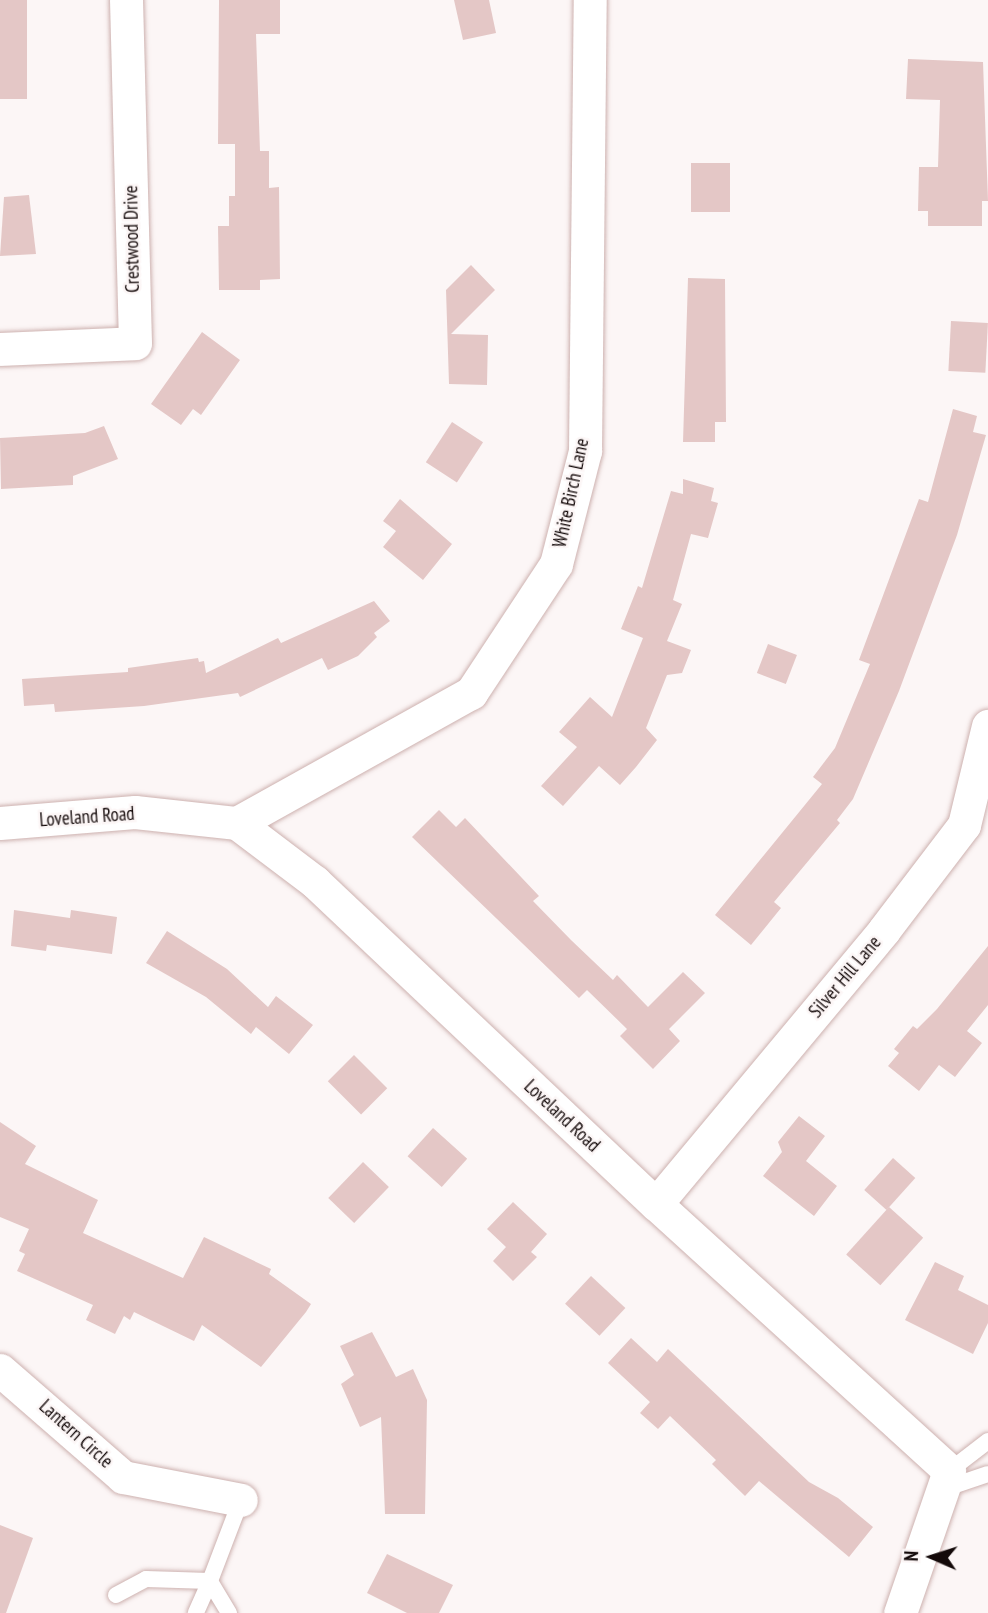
<!DOCTYPE html>
<html>
<head>
<meta charset="utf-8">
<style>
  body { margin:0 }
  #map { position:relative; width:988px; height:1613px; overflow:hidden; background:#fcf6f6; font-family:"PT Sans Narrow",sans-serif }
  div>[style] { position:absolute }
  [style*='--x'] { left:calc(var(--x)*1px); top:calc(var(--y)*1px); width:calc(var(--w)*1px); rotate:calc(var(--a)*1deg) }
  .building>* { inset:0; background:#e4c7c6; transform-origin:0 0 }
  .roads { filter:drop-shadow(0 0 2px #cdb1af) drop-shadow(0 0 2px #cdb1af) }
  .service>* { height:16px; margin:-8px; padding:0 8px; transform-origin:8px; border-radius:8px; background:#fff }
  .minor>* { height:33px; margin:-16.5px; padding:0 16.5px; transform-origin:16.5px; border-radius:16.5px; background:#fff }
  span { translate:-50% -50%; white-space:nowrap; text-align:center; line-height:1.15; -webkit-text-stroke:5px #fcf6f6; paint-order:stroke }
  .street-label { font-size:19px; color:#140a0a }
  .north { position:absolute; left:897px; top:1522px; width:70px; height:70px; -webkit-text-stroke:5px #fcf6f6; paint-order:stroke; rotate:273deg; font-size:19px; font-weight:700; line-height:28px; text-align:center; color:#140a0a }
  .north::after { content:''; display:block; margin:auto; width:24px; height:32px; background:#140a0a; clip-path:polygon(50% 0,100% 100%,50% 72%,0 100%) }
</style>
</head>
<body>
<div id="map">
  <div class="building">
    <div style="left:0;top:0;width:27px;height:99px"></div>
    <div style="clip-path:polygon(219px 0,280px 0,280px 34px,256px 34px,260px 151px,269px 151px,269px 188px,279px 187px,280px 279px,260px 280px,260px 290px,219px 290px,218px 226px,229px 226px,229px 196px,235px 196px,235px 144px,218px 144px)"></div>
    <div style="clip-path:polygon(454px 0,489px 0,496px 33px,463px 40px)"></div>
    <div style="clip-path:polygon(908px 59px,983px 62px,988px 201px,982px 201px,982px 226px,928px 226px,928px 211px,918px 211px,919px 167px,938px 167px,940px 100px,906px 99px)"></div>
    <div style="left:691px;top:163px;width:39px;height:49px"></div>
    <div style="clip-path:polygon(29px 195px,36px 254px,0 256px,4px 197px)"></div>
    <div style="clip-path:polygon(471px 265px,495px 290px,451px 334px,488px 335px,487px 385px,449px 384px,446px 290px)"></div>
    <div style="clip-path:polygon(688px 278px,725px 279px,726px 422px,715px 422px,715px 442px,683px 442px)"></div>
    <div style="left:951px;top:321px;width:37px;height:50px;rotate:3deg"></div>
    <div style="clip-path:polygon(202px 332px,240px 360px,201px 415px,193px 409px,181px 425px,151px 404px)"></div>
    <div style="clip-path:polygon(953px 409px,977px 416px,973px 432px,986px 435px,957px 535px,899px 691px,853px 799px,837px 820px,840px 823px,774px 902px,781px 908px,751px 945px,715px 915px,822px 784px,813px 777px,835px 748px,870px 664px,859px 660px,919px 499px,928px 502px)"></div>
    <div style="left:452px;top:422px;width:37px;height:48px;rotate:33deg"></div>
    <div style="clip-path:polygon(104px 426px,118px 459px,73px 476px,73px 485px,1px 489px,0 438px,85px 433px)"></div>
    <div style="clip-path:polygon(683px 479px,714px 488px,711px 501px,718px 503px,708px 538px,691px 534px,673px 600px,682px 604px,667px 641px,691px 650px,682px 673px,667px 675px,646px 728px,657px 740px,636px 767px,620px 785px,599px 766px,563px 806px,541px 786px,577px 747px,559px 732px,590px 697px,612px 717px,643px 638px,621px 629px,638px 586px,642px 588px,671px 491px,683px 494px)"></div>
    <div style="clip-path:polygon(400px 499px,452px 544px,423px 580px,383px 547px,396px 531px,383px 521px)"></div>
    <div style="clip-path:polygon(374px 601px,390px 621px,374px 633px,377px 637px,358px 656px,328px 670px,322px 658px,240px 697px,238px 693px,144px 706px,55px 712px,54px 704px,24px 706px,22px 679px,128px 672px,128px 668px,198px 658px,199px 662px,204px 661px,206px 673px,278px 638px,281px 643px)"></div>
    <div style="left:768px;top:644px;width:31px;height:31px;rotate:21deg"></div>
    <div style="clip-path:polygon(439px 810px,456px 827px,465px 818px,539px 896px,533px 901px,571px 940px,613px 980px,617px 975px,648px 1007px,683px 972px,705px 993px,669px 1029px,680px 1041px,653px 1069px,620px 1036px,627px 1029px,587px 990px,579px 998px,412px 837px)"></div>
    <div style="clip-path:polygon(14px 910px,70px 918px,71px 910px,117px 917px,112px 954px,47px 945px,46px 951px,11px 946px)"></div>
    <div style="clip-path:polygon(167px 931px,227px 969px,268px 1007px,276px 996px,313px 1025px,289px 1054px,256px 1027px,251px 1034px,206px 997px,146px 963px)"></div>
    <div style="clip-path:polygon(988px 946px,988px 1005px,967px 1031px,982px 1043px,955px 1077px,939px 1065px,919px 1091px,888px 1066px,899px 1053px,894px 1049px,913px 1026px,917px 1029px,937px 1009px)"></div>
    <div style="left:354px;top:1055px;width:47px;height:37px;rotate:45deg"></div>
    <div style="clip-path:polygon(799px 1116px,825px 1136px,806px 1161px,837px 1186px,814px 1216px,763px 1176px,782px 1152px,778px 1142px)"></div>
    <div style="clip-path:polygon(0 1122px,36px 1146px,25px 1164px,98px 1200px,83px 1233px,183px 1278px,204px 1237px,271px 1269px,269px 1274px,311px 1304px,306px 1312px,261px 1367px,202px 1325px,194px 1341px,134px 1312px,130px 1320px,124px 1316px,115px 1334px,86px 1320px,93px 1305px,17px 1271px,25px 1254px,19px 1251px,29px 1229px,0 1217px)"></div>
    <div style="left:433px;top:1128px;width:46px;height:38px;rotate:42deg"></div>
    <div style="left:893px;top:1158px;width:30px;height:43px;rotate:42deg"></div>
    <div style="left:363px;top:1162px;width:36px;height:50px;rotate:44deg"></div>
    <div style="clip-path:polygon(513px 1202px,547px 1234px,531px 1252px,537px 1257px,513px 1281px,493px 1261px,506px 1247px,487px 1229px)"></div>
    <div style="left:889px;top:1207px;width:46px;height:64px;rotate:42deg"></div>
    <div style="clip-path:polygon(935px 1262px,964px 1276px,958px 1290px,988px 1305px,988px 1323px,973px 1354px,905px 1320px)"></div>
    <div style="left:591px;top:1276px;width:47px;height:38px;rotate:43deg"></div>
    <div style="clip-path:polygon(372px 1332px,396px 1377px,413px 1369px,427px 1400px,425px 1514px,385px 1514px,381px 1417px,360px 1427px,341px 1384px,354px 1375px,340px 1346px)"></div>
    <div style="clip-path:polygon(631px 1338px,657px 1362px,668px 1349px,809px 1482px,838px 1498px,873px 1527px,849px 1557px,759px 1481px,745px 1496px,712px 1464px,716px 1460px,670px 1416px,658px 1429px,640px 1413px,650px 1402px,608px 1363px)"></div>
    <div style="clip-path:polygon(0 1525px,33px 1538px,6px 1613px,0 1613px)"></div>
    <div style="clip-path:polygon(387px 1554px,453px 1585px,439px 1613px,407px 1613px,367px 1593px)"></div>
  </div>
  <div class="roads">
    <div class="service">
      <div style="--x:949;--y:1471;--w:49;--a:-37.6"></div>
      <div style="--x:944;--y:1489;--w:46;--a:-18.8"></div>
      <div style="--x:116;--y:1595;--w:34;--a:-28"></div>
      <div style="--x:146;--y:1579;--w:64;--a:1.8"></div>
      <div style="--x:210;--y:1581;--w:35;--a:114"></div>
      <div style="--x:229;--y:1613;--w:37;--a:-121"></div>
      <div style="--x:210;--y:1581;--w:87;--a:-69.1"></div>
    </div>
    <div class="minor">
      <div style="--x:0;--y:349;--w:135;--a:-2.5"></div>
      <div style="--x:135;--y:343;--w:343;--a:-91.5"></div>
      <div style="--x:0;--y:823;--w:135;--a:-4.7"></div>
      <div style="--x:135;--y:812;--w:103;--a:6.2"></div>
      <div style="--x:237;--y:823;--w:98;--a:37.1"></div>
      <div style="--x:315;--y:882;--w:469;--a:43.4"></div>
      <div style="--x:656;--y:1204;--w:396;--a:42.3"></div>
      <div style="--x:949;--y:1471;--w:150;--a:109"></div>
      <div style="--x:237;--y:823;--w:268;--a:-29.1"></div>
      <div style="--x:471;--y:693;--w:154;--a:-56.6"></div>
      <div style="--x:556;--y:564;--w:117;--a:-75.6"></div>
      <div style="--x:585;--y:451;--w:451;--a:-89.4"></div>
      <div style="--x:656;--y:1204;--w:356;--a:-50.2"></div>
      <div style="--x:884;--y:930;--w:132;--a:-52.7"></div>
      <div style="--x:964;--y:825;--w:102;--a:-76.4"></div>
      <div style="--x:0;--y:1370;--w:163;--a:41"></div>
      <div style="--x:123;--y:1477;--w:120;--a:11"></div>
    </div>
  </div>
  <div class="street-label">
    <span style="left:132px;top:239px;rotate:-91deg">Crestwood Drive</span>
    <span style="left:571px;top:493px;rotate:-78deg">White Birch Lane</span>
    <span style="left:87px;top:817px;rotate:-4deg">Loveland Road</span>
    <span style="left:845px;top:977px;rotate:-50deg">Silver Hill Lane</span>
    <span style="left:562px;top:1116px;rotate:43deg">Loveland Road</span>
    <span style="left:76px;top:1434px;rotate:42deg">Lantern Circle</span>
  </div>
  <div class="north">N</div>
</div>
</body>
</html>
